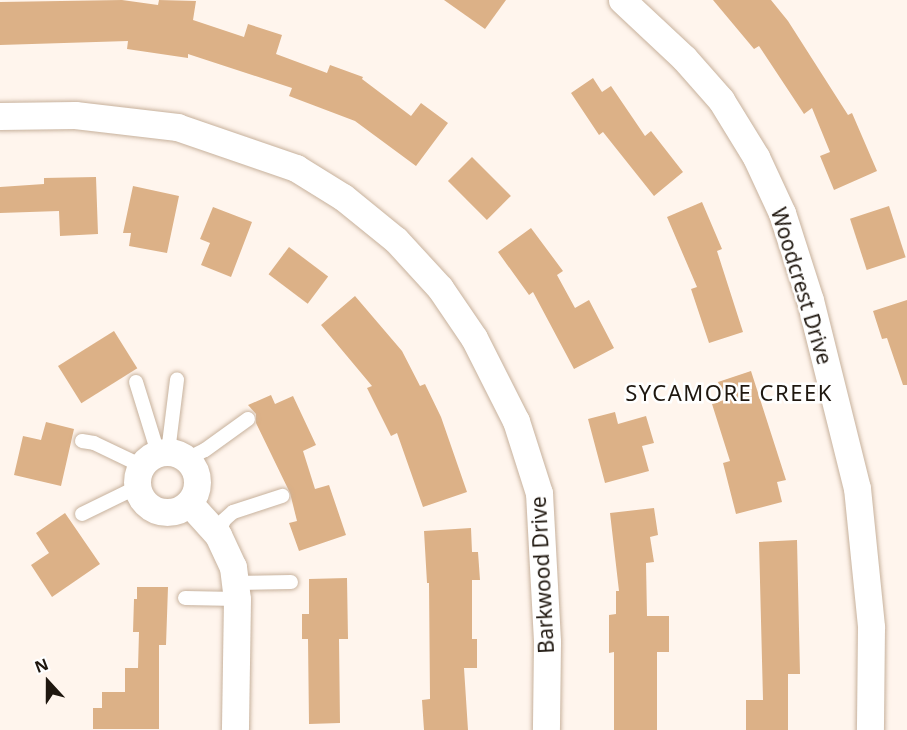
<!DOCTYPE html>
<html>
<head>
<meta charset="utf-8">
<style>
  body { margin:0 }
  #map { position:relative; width:907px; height:730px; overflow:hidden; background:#fff5ed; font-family:"Noto Sans",sans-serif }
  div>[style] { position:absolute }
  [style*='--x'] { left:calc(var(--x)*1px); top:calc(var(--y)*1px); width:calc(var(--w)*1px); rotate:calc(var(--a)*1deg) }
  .building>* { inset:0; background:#dcb187; transform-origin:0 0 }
  .roads { filter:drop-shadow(0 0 2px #c7b19c) drop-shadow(0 0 2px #c7b19c) }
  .lane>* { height:14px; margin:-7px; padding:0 7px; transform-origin:7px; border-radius:7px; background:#fff }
  .street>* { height:27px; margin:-13.5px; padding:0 13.5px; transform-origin:13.5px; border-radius:13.5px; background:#fff }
  .street>.ring { margin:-13.5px; padding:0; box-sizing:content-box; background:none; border:27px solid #fff; border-radius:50% }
  span { translate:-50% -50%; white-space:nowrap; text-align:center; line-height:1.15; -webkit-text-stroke:5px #fff; paint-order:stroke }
  .street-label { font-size:21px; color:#1f170f }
  .neighbourhood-label { font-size:22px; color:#1f170f; letter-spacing:1.5px }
  .north { position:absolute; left:18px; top:652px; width:60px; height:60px; -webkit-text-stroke:4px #fff; paint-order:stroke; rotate:339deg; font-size:16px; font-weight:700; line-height:24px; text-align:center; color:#1f170f }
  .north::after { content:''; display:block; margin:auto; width:21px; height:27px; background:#1f170f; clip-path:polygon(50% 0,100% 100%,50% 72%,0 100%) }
</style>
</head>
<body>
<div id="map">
  <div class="building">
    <div style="clip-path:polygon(122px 0,158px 5px,159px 0,196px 1px,193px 20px,244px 37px,248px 24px,282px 35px,276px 54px,327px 73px,330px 65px,363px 77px,362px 79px,411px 116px,421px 103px,448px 123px,416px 166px,355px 121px,289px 96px,292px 88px,188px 54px,188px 58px,127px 49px,128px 41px,0 45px,0 2px)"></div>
    <div style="clip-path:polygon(444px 0,506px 0,485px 29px)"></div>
    <div style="clip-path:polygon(713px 0,771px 0,788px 21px,848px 115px,852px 113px,877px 171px,834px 190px,820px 156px,830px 152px,812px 108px,804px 114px,759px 46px,754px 49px)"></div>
    <div style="clip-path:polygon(593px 78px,602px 92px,611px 86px,645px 136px,651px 131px,683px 172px,654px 196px,603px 132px,599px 135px,571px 93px)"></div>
    <div style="left:472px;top:157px;width:55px;height:34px;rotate:45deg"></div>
    <div style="clip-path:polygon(96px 177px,98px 234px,60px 236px,59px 211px,0 213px,0 187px,44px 184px,44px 178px)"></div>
    <div style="clip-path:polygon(133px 186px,179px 196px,167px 253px,129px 246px,131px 233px,123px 233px)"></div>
    <div style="clip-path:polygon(702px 202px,722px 249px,717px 251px,743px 332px,709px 343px,691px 289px,697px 287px,667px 217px)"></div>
    <div style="left:889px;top:206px;width:54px;height:41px;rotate:72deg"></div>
    <div style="clip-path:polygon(213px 207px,252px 222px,231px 277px,201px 265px,210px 243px,200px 239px)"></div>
    <div style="clip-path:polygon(531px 228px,563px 271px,557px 275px,575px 308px,589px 300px,614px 348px,574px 369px,533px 292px,529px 295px,498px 252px)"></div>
    <div style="left:289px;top:247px;width:49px;height:34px;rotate:37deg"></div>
    <div style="clip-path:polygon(355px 296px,402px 351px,420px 386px,425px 384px,441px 417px,467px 492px,423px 507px,397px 433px,391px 436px,367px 388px,372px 386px,321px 325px)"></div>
    <div style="clip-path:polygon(907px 300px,907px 385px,903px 385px,887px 338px,882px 339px,873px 311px)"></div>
    <div style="left:114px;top:331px;width:44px;height:66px;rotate:58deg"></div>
    <div style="clip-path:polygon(751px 371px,786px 480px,777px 482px,782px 502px,736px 514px,723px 463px,730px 461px,712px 404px,724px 400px,718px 382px)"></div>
    <div style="clip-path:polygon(271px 395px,275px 404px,293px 396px,316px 445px,303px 451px,315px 489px,329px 485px,346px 535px,299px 551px,289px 523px,297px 521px,290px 493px,256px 423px,256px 414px,248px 405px)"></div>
    <div style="clip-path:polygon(615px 412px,618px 424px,646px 416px,654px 443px,642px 446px,649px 471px,605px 483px,588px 419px)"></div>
    <div style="clip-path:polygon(46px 422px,74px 429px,61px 486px,14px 475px,23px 436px,41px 440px)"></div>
    <div style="clip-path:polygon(654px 508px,658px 535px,650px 537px,654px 562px,646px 563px,647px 616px,669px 616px,669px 652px,657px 652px,657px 730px,614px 730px,614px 652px,609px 653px,609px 615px,616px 614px,616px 591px,619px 591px,610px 513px)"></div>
    <div style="clip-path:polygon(65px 513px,100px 564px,52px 597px,31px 565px,49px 553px,36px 533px)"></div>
    <div style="clip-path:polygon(471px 528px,472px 552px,478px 552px,480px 580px,472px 580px,472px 639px,477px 639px,477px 668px,464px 668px,468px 730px,424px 730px,422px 700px,430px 699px,429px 583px,427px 583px,424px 531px)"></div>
    <div style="clip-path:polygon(797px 540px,800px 674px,788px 674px,788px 730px,746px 730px,746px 700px,763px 700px,759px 542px)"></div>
    <div style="clip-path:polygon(347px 578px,348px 639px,339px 639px,340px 723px,309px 724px,308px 639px,302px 639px,302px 614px,309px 614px,309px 579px)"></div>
    <div style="clip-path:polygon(137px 587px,168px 587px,166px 645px,159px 645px,159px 729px,93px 729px,93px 708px,102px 708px,102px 692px,125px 692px,125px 668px,138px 668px,139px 632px,133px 632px,134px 599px,137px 599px)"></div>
  </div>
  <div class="roads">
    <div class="lane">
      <div style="--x:136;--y:382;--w:74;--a:72.8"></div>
      <div style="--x:82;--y:441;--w:12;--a:9"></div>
      <div style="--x:94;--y:443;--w:53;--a:25.6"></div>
      <div style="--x:168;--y:452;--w:73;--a:-82.9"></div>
      <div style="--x:187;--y:459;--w:20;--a:-27"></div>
      <div style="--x:205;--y:450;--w:53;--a:-35.8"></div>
      <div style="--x:82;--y:514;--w:61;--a:-26.1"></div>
      <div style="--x:218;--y:535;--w:16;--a:-68"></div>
      <div style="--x:224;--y:520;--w:12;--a:-42"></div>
      <div style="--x:233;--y:512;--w:52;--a:-18.1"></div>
      <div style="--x:235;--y:583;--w:56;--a:-1"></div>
      <div style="--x:185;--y:598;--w:52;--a:1.1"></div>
    </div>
    <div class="street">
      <div style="--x:622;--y:0;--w:85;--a:43.1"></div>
      <div style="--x:684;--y:58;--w:56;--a:48.6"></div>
      <div style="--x:721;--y:100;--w:67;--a:58.4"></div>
      <div style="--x:756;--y:157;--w:62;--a:65.1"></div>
      <div style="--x:782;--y:213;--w:91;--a:72.2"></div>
      <div style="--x:810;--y:300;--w:194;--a:76"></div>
      <div style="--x:857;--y:488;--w:140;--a:84.2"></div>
      <div style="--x:871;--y:627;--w:103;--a:90.6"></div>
      <div style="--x:0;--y:116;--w:75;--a:-0.8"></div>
      <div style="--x:75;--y:115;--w:103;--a:6.7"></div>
      <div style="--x:177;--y:127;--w:126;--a:19"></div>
      <div style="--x:296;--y:168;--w:55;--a:31.7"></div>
      <div style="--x:343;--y:197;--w:68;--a:39.1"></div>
      <div style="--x:396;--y:240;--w:65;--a:47.5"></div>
      <div style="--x:440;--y:288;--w:60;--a:55.8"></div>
      <div style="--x:474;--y:338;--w:93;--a:63.2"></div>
      <div style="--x:516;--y:421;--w:76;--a:72.3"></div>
      <div style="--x:539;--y:493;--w:149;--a:86.9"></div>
      <div style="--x:547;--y:642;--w:88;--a:90.7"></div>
      <div class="ring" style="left:137px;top:452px;width:33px;height:33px"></div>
      <div style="--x:189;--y:503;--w:43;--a:47.8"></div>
      <div style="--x:218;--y:535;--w:35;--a:65"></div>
      <div style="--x:233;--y:567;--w:32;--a:83"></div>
      <div style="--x:237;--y:599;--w:131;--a:90.9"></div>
    </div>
  </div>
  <div class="street-label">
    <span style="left:802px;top:286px;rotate:73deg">Woodcrest Drive</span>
    <span style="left:542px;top:575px;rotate:-93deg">Barkwood Drive</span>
  </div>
  <div class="neighbourhood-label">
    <span style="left:729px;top:393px">SYCAMORE CREEK</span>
  </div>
  <div class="north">N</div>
</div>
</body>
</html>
